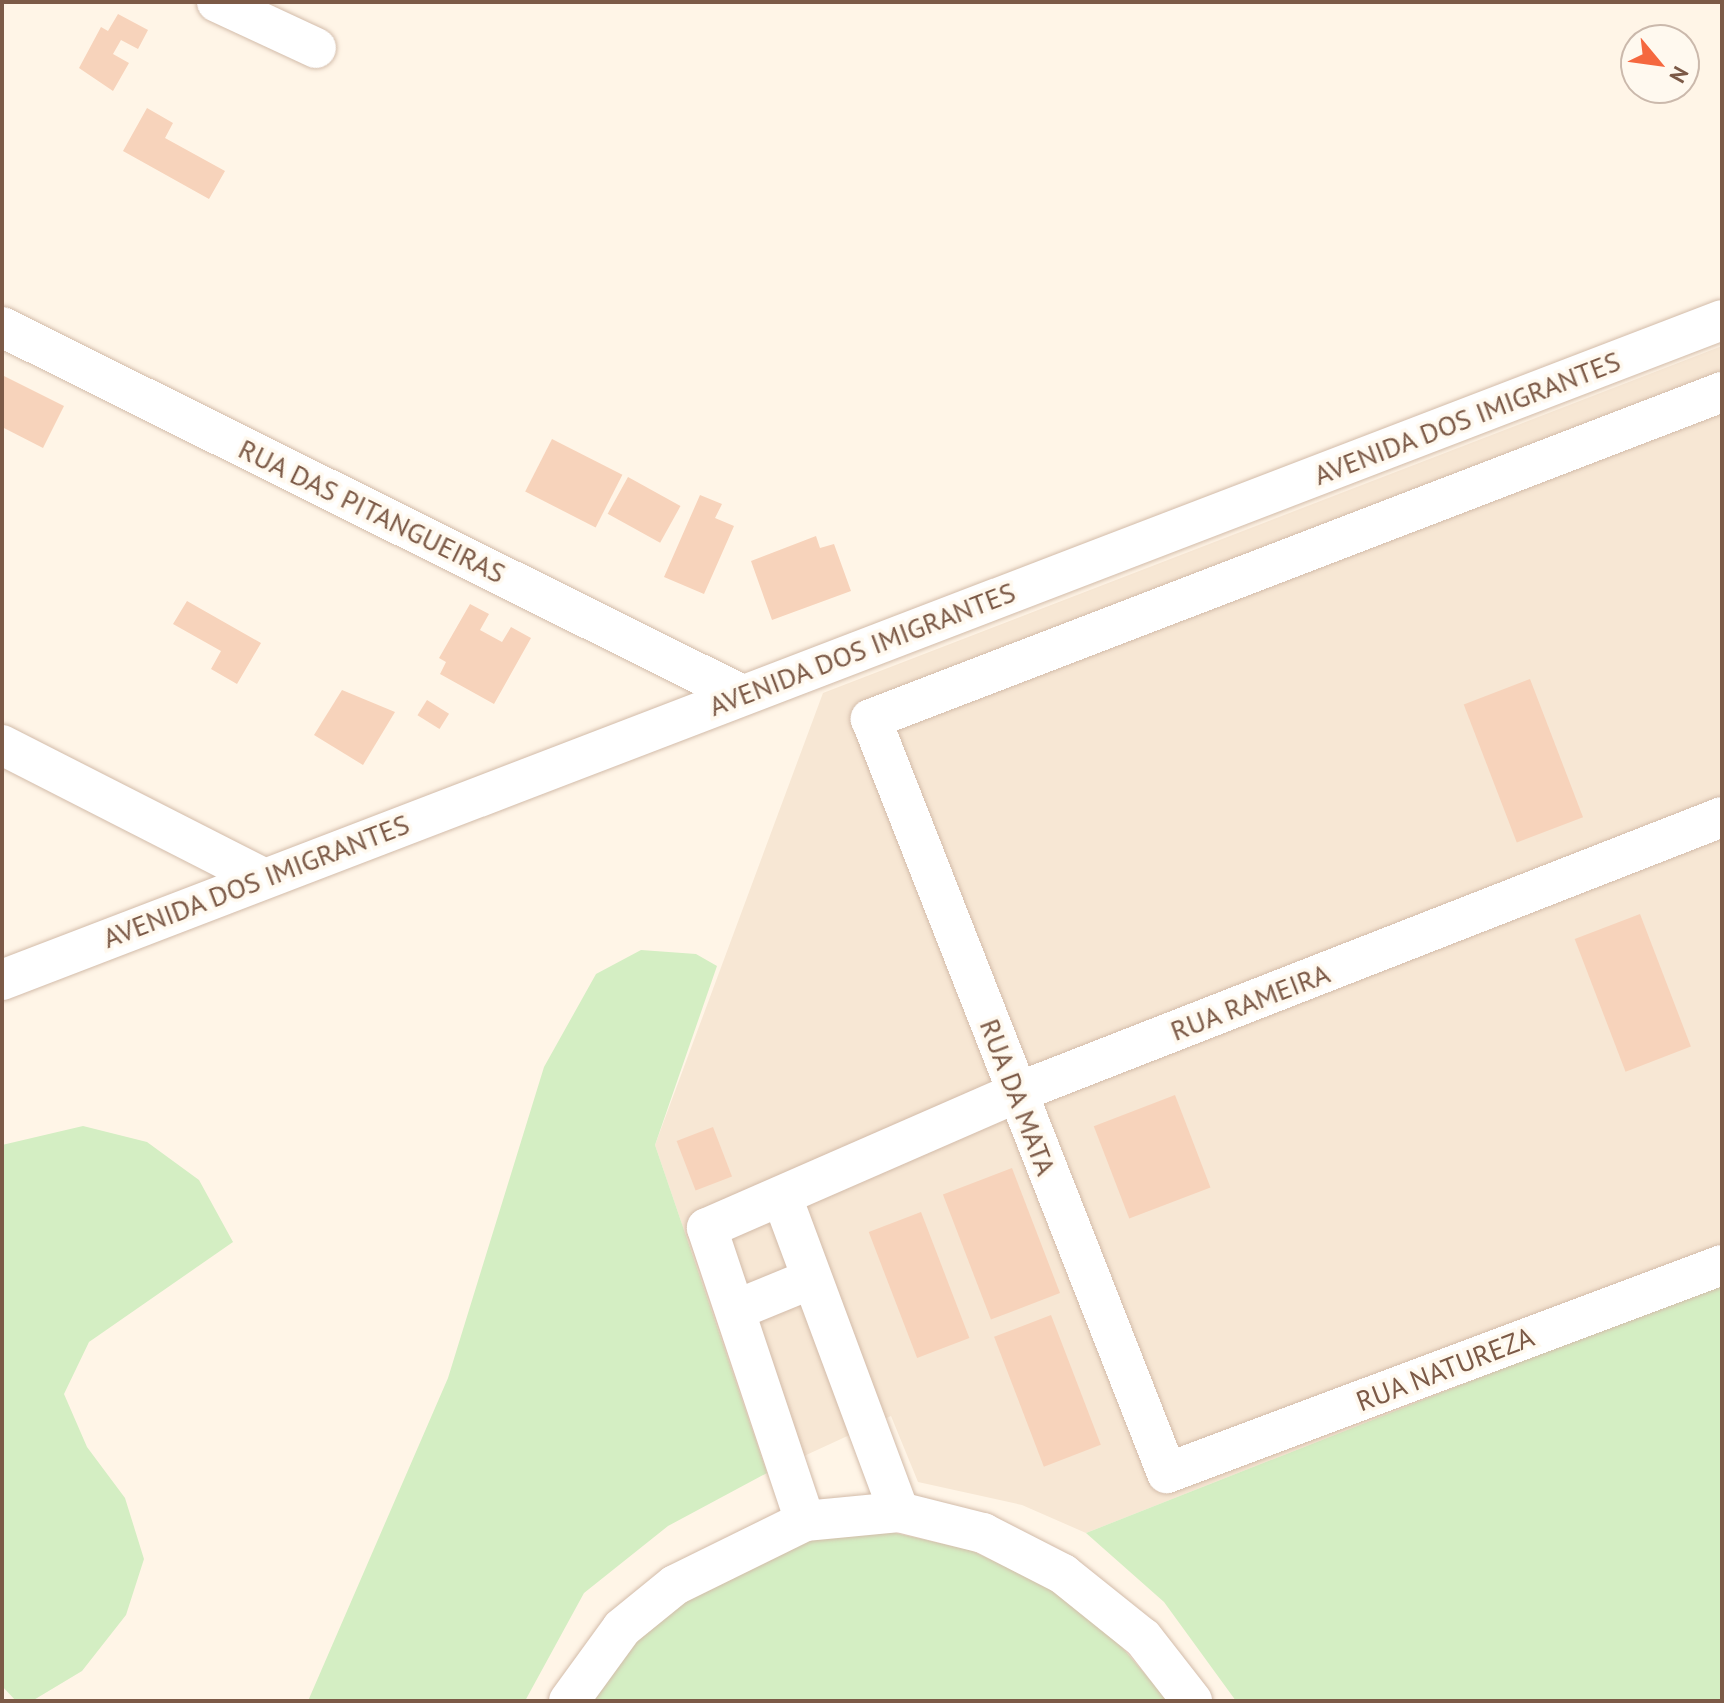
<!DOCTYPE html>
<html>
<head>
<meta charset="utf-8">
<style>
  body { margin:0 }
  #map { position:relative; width:1724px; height:1703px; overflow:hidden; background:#fff5e7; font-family:"PT Sans",sans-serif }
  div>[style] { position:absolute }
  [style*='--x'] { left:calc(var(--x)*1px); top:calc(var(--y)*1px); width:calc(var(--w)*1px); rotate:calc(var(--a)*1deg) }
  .residential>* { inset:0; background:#f7e7d4 }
  .green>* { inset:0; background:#d4eec3 }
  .building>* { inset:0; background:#f7d3bb; transform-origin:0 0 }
  .roads { filter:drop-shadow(0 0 2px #d3bcaa) drop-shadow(0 0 2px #d3bcaa) }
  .minor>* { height:40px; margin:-20px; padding:0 20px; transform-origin:20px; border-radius:20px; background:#fff }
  span { translate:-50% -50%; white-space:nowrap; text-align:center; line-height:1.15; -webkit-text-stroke:7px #fff9ef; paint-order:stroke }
  .street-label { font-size:28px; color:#7c5a47 }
  .frame { position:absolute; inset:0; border:4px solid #7c5a47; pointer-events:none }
  .north { position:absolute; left:1620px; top:24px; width:80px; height:80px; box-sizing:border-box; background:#fff9ef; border:2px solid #cbb9ac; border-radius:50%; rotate:119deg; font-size:22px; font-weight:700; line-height:32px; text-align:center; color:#7c5a47 }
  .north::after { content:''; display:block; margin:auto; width:28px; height:36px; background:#f5683f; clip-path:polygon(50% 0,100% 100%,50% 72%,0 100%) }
</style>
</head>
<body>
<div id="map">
  <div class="residential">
    <div style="clip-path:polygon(1722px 346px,1722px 1282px,1086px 1533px,1022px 1505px,918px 1482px,891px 1416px,767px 1473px,655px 1145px,823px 693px)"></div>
  </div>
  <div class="green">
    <div style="clip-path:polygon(641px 950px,696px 954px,717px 966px,655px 1145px,767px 1473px,668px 1526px,584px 1593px,525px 1701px,308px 1701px,448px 1378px,544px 1067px,596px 974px)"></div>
    <div style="clip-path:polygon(83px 1126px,147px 1142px,199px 1180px,233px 1242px,89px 1342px,64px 1394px,87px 1447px,125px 1498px,144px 1559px,126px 1615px,82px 1671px,32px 1701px,16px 1701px,2px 1686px,2px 1145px)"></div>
    <div style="clip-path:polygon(1722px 1282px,1722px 1701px,1236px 1701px,1164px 1602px,1086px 1533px)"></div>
    <div style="clip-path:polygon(891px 1532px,970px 1550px,1042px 1583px,1108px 1631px,1168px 1701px,583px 1701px,622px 1651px,689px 1594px,808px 1539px)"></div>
  </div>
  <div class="building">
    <div style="clip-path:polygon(118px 14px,148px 30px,138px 49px,121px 40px,113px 54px,129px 63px,113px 91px,79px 68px,101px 27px,108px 31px)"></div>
    <div style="clip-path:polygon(147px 108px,173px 123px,165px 138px,225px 171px,209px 199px,123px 151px)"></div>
    <div style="clip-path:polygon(2px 375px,64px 406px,43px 448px,2px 427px)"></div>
    <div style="left:552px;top:439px;width:79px;height:59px;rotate:27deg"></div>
    <div style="left:628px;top:477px;width:60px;height:42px;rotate:29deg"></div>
    <div style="clip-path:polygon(700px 495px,722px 504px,715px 518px,734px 526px,704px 594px,664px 577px)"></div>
    <div style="clip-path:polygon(816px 536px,820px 548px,834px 544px,851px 591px,772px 620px,751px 561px)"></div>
    <div style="clip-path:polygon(187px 601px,261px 643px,237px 684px,211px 669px,221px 651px,173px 624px)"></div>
    <div style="clip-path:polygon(470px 604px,489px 614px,480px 630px,502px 642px,511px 627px,531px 638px,494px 704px,440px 674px,446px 662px,439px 658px)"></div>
    <div style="left:1530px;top:679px;width:148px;height:71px;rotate:69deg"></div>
    <div style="clip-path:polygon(342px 690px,395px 712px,363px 765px,314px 735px)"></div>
    <div style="left:427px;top:700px;width:26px;height:18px;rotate:32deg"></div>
    <div style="left:1640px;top:914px;width:142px;height:70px;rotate:69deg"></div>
    <div style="left:1175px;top:1095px;width:99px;height:87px;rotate:69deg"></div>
    <div style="left:713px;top:1127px;width:53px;height:39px;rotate:69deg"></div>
    <div style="left:1012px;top:1168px;width:134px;height:74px;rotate:69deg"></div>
    <div style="left:921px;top:1212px;width:135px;height:56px;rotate:69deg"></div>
    <div style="left:1051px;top:1315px;width:139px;height:61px;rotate:69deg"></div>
  </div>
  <div class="roads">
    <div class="minor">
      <div style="--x:217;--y:2;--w:109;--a:24.9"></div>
      <div style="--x:2;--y:327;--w:826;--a:26.44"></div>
      <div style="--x:1722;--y:392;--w:912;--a:158.98"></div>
      <div style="--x:871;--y:719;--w:810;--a:68.57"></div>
      <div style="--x:1167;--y:1473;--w:593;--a:-20.54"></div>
      <div style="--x:2;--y:745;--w:291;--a:27"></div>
      <div style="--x:2;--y:980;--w:1842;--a:-20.99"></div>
      <div style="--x:782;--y:1197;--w:336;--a:69.6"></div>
      <div style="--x:738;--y:1309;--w:79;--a:-22.3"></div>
      <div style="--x:805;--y:1521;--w:309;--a:-108.5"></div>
      <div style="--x:707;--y:1228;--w:337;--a:-23.6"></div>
      <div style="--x:1016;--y:1093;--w:758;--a:-21.35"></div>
      <div style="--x:569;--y:1701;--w:90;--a:-54"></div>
      <div style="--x:622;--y:1628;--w:68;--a:-39.1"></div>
      <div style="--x:675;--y:1585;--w:145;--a:-26.2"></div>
      <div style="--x:805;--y:1521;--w:94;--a:-5.5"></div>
      <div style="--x:899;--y:1512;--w:87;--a:14"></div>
      <div style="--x:983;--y:1533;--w:90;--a:27.1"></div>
      <div style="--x:1063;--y:1574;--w:102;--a:38.7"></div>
      <div style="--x:1143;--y:1638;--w:80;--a:52.1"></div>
    </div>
  </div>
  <div class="street-label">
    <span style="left:1467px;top:418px;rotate:-21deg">AVENIDA DOS IMIGRANTES</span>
    <span style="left:372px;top:511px;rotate:26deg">RUA DAS PITANGUEIRAS</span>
    <span style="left:862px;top:649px;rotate:-21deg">AVENIDA DOS IMIGRANTES</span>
    <span style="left:256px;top:881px;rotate:-21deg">AVENIDA DOS IMIGRANTES</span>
    <span style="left:1250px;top:1002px;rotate:-21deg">RUA RAMEIRA</span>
    <span style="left:1018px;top:1097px;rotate:69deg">RUA DA MATA</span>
    <span style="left:1445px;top:1369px;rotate:-21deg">RUA NATUREZA</span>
  </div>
  <div class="frame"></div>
  <div class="north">N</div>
</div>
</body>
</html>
